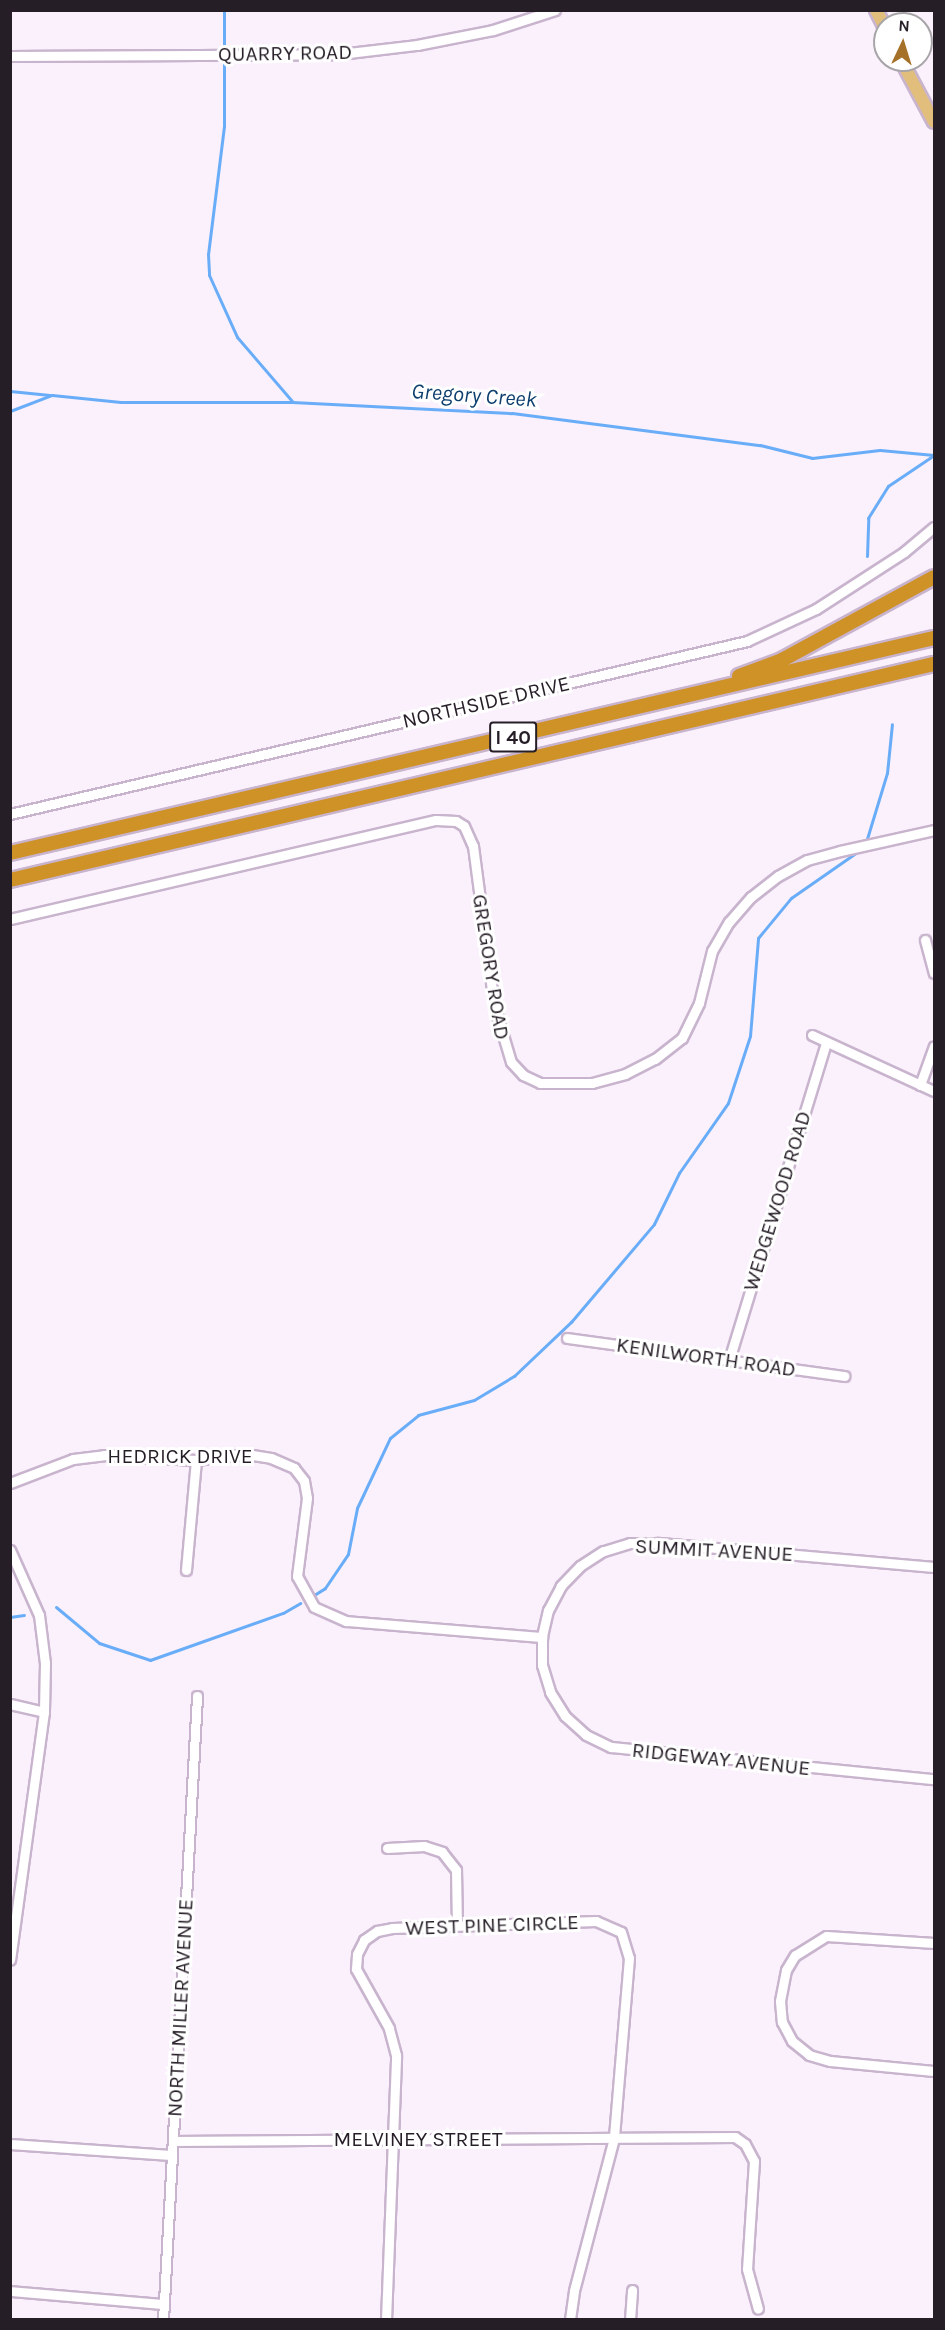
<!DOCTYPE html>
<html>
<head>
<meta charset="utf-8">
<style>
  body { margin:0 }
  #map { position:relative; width:945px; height:2330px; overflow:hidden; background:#faf1fc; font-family:Karla,sans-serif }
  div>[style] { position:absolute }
  .stream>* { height:3px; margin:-1.5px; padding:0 1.5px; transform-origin:1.5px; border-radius:1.5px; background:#69adf8 }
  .roads { filter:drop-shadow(2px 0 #c9b4ce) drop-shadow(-2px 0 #c9b4ce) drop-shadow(0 2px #c9b4ce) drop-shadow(0 -2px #c9b4ce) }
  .minor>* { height:9px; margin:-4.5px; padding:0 4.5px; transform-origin:4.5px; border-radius:4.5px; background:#fff }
  .major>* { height:12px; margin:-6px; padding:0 6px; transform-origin:6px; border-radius:6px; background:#e2be7d }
  .highway>* { height:14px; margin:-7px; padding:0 7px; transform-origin:7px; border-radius:7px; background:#cf9226 }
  span { translate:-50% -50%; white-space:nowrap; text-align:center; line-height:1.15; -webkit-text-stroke:6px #fff; paint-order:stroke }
  .shield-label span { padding:2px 4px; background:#fff; border:2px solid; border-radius:4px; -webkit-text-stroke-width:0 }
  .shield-label { font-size:20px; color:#261e27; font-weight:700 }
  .street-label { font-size:21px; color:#261e27 }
  .water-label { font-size:22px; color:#0d3e6d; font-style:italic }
  .frame { position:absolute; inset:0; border:12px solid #261e27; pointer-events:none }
  .north { position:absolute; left:873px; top:12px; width:60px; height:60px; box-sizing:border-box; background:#fff; border:2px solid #a8a5a9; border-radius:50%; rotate:4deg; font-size:16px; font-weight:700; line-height:24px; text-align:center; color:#261e27 }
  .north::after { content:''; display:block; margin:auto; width:21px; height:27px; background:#a57129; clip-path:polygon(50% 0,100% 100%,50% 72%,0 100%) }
</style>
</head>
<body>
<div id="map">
  <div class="stream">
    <i style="left:224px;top:10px;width:116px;rotate:90deg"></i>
    <i style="left:224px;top:126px;width:129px;rotate:97.1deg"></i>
    <i style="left:208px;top:254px;width:21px;rotate:87deg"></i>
    <i style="left:209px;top:275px;width:68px;rotate:65.7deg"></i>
    <i style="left:237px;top:337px;width:84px;rotate:49.3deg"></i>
    <i style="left:10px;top:391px;width:40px;rotate:5.7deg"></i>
    <i style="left:10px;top:411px;width:45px;rotate:-20.9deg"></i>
    <i style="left:52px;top:395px;width:69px;rotate:5.8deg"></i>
    <i style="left:121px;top:402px;width:171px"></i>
    <i style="left:292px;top:402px;width:220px;rotate:2.9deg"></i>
    <i style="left:512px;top:413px;width:250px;rotate:7.4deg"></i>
    <i style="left:760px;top:445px;width:54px;rotate:14deg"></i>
    <i style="left:812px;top:458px;width:68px;rotate:-6.7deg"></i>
    <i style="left:880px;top:450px;width:54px;rotate:5.3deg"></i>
    <i style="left:867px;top:556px;width:38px;rotate:-88deg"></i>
    <i style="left:868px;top:518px;width:38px;rotate:-58deg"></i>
    <i style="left:888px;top:486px;width:52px;rotate:-34deg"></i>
    <i style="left:866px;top:842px;width:72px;rotate:-73.1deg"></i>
    <i style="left:887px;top:773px;width:49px;rotate:-84.2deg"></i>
    <i style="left:314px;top:1595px;width:13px;rotate:-32deg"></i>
    <i style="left:325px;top:1588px;width:41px;rotate:-55.9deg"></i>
    <i style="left:348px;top:1554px;width:47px;rotate:-78.9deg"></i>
    <i style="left:357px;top:1508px;width:77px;rotate:-64.8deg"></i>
    <i style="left:390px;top:1438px;width:36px;rotate:-39deg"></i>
    <i style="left:418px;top:1415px;width:58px;rotate:-15deg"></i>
    <i style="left:474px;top:1400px;width:47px;rotate:-31deg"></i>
    <i style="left:514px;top:1376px;width:79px;rotate:-43.5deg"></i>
    <i style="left:571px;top:1322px;width:128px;rotate:-49.7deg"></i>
    <i style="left:654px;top:1224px;width:57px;rotate:-63.9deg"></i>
    <i style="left:679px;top:1173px;width:85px;rotate:-55deg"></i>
    <i style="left:728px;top:1103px;width:71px;rotate:-71.8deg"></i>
    <i style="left:750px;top:1036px;width:98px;rotate:-85.3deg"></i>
    <i style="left:758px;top:938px;width:52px;rotate:-50.5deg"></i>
    <i style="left:791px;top:898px;width:84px;rotate:-34.8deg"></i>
    <i style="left:56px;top:1607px;width:56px;rotate:39.9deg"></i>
    <i style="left:99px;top:1643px;width:54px;rotate:18.4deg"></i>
    <i style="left:150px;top:1660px;width:141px;rotate:-19.5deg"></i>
    <i style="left:283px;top:1613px;width:20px;rotate:-30deg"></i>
    <i style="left:10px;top:1617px;width:14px;rotate:-8deg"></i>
  </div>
  <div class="roads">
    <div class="minor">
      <i style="left:10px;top:56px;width:330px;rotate:-0.3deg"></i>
      <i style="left:340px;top:54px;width:78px;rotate:-6.7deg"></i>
      <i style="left:417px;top:45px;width:77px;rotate:-11.2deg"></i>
      <i style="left:493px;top:30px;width:65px;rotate:-17.9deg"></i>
      <i style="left:10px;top:814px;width:757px;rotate:-13.21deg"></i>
      <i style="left:747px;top:641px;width:76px;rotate:-24.9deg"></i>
      <i style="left:816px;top:609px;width:105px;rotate:-32.9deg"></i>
      <i style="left:904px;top:552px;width:39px;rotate:-40deg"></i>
      <i style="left:10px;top:919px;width:437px;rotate:-13.1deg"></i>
      <i style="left:436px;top:820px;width:20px;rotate:3deg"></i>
      <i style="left:456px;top:821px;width:9px;rotate:32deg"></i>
      <i style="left:464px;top:826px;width:22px;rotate:66deg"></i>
      <i style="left:473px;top:846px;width:160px;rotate:82.5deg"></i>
      <i style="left:494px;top:1005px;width:59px;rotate:73.4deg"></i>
      <i style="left:511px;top:1062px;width:18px;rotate:47deg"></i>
      <i style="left:523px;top:1075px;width:19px;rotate:25deg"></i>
      <i style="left:540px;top:1083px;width:52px"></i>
      <i style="left:592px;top:1083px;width:34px;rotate:-15deg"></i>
      <i style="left:625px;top:1074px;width:34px;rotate:-27deg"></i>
      <i style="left:655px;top:1059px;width:34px;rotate:-38deg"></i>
      <i style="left:682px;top:1038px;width:39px;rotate:-64deg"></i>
      <i style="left:699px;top:1003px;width:54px;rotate:-76deg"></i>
      <i style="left:712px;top:951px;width:34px;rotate:-60deg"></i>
      <i style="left:729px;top:922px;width:33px;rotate:-49deg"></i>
      <i style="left:751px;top:897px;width:34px;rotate:-38deg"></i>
      <i style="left:778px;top:876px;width:33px;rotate:-29deg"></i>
      <i style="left:807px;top:860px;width:34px;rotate:-15deg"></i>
      <i style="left:840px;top:851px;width:96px;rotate:-12.6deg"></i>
      <i style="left:925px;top:940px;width:34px;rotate:75deg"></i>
      <i style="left:812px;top:1035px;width:134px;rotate:24.7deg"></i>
      <i style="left:920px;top:1085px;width:41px;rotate:-70.3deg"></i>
      <i style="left:567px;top:1338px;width:280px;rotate:7.8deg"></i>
      <i style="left:729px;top:1360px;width:332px;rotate:-73deg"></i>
      <i style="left:10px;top:1483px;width:67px;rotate:-20.9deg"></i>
      <i style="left:73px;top:1459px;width:31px;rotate:-7deg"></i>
      <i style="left:104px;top:1455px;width:92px;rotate:3.1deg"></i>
      <i style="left:196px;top:1460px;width:50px;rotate:-6.8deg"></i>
      <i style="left:246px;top:1454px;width:25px;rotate:9deg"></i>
      <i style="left:271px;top:1458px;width:25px;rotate:23deg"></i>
      <i style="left:294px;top:1468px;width:16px;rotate:52deg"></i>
      <i style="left:304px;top:1481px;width:17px;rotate:80deg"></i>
      <i style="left:307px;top:1498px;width:79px;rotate:97.3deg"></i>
      <i style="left:297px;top:1576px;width:35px;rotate:61deg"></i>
      <i style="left:314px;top:1607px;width:35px;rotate:24deg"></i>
      <i style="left:346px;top:1621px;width:197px;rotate:4.7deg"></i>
      <i style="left:10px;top:1550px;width:71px;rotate:66deg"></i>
      <i style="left:39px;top:1615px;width:48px;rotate:82.9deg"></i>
      <i style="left:45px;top:1663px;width:49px;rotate:91.2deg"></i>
      <i style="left:44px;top:1712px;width:250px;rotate:97.8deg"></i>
      <i style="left:934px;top:1567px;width:278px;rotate:-175deg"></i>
      <i style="left:657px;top:1543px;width:27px;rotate:180deg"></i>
      <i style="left:630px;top:1543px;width:28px;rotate:163deg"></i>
      <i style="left:603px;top:1551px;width:27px;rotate:147deg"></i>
      <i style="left:580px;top:1566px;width:28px;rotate:134deg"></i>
      <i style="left:561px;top:1586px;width:27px;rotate:118deg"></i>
      <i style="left:548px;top:1610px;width:28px;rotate:103deg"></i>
      <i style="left:542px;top:1637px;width:28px;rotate:90deg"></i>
      <i style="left:542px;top:1665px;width:28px;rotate:73deg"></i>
      <i style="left:550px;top:1692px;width:28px;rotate:58deg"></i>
      <i style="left:565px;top:1716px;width:28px;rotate:42deg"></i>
      <i style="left:586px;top:1735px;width:28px;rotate:26deg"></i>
      <i style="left:611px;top:1747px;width:325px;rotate:5.7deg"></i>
      <i style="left:186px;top:1570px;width:110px;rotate:-84.8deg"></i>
      <i style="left:10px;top:1704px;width:35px;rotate:13deg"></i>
      <i style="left:387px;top:1848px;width:37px;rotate:-3deg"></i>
      <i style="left:424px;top:1846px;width:19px;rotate:18deg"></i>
      <i style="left:442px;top:1852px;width:23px;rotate:52deg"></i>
      <i style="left:456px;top:1870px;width:55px;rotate:89deg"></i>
      <i style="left:934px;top:1943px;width:108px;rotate:-176.3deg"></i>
      <i style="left:826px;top:1936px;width:36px;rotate:148deg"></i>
      <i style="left:795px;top:1955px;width:17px;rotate:121deg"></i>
      <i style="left:786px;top:1970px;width:32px;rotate:101deg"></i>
      <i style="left:780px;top:2001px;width:21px;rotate:85deg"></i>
      <i style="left:782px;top:2022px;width:21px;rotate:62deg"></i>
      <i style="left:792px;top:2041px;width:22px;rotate:39deg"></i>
      <i style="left:809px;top:2055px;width:22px;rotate:16deg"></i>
      <i style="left:830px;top:2061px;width:104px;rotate:5.5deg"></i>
      <i style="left:173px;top:2141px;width:562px;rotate:-0.41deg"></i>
      <i style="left:735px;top:2137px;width:12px;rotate:35deg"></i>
      <i style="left:745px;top:2144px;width:19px;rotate:62deg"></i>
      <i style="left:754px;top:2161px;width:108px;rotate:93.7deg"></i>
      <i style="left:747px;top:2269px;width:41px;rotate:74.6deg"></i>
      <i style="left:10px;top:2144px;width:161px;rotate:3.9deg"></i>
      <i style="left:10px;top:2291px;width:154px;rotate:4.9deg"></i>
      <i style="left:163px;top:2320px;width:625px;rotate:-86.88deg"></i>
      <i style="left:386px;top:2320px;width:265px;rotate:-87.8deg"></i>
      <i style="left:396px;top:2055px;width:28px;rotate:-105deg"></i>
      <i style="left:389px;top:2028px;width:68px;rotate:-119.2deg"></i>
      <i style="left:356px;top:1969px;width:15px;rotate:-86deg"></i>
      <i style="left:357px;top:1954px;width:16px;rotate:-63deg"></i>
      <i style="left:364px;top:1940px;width:16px;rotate:-35deg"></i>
      <i style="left:377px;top:1931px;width:15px;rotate:-11deg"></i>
      <i style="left:392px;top:1928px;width:204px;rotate:-2deg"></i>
      <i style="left:596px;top:1921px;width:27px;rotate:24deg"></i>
      <i style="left:621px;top:1932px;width:27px;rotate:73deg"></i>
      <i style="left:629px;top:1958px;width:181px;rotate:94.8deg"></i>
      <i style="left:614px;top:2138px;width:158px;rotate:104.7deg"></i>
      <i style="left:574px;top:2291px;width:29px;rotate:98deg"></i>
      <i style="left:630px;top:2320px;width:30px;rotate:-86deg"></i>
    </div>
    <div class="major">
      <i style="left:876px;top:10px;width:20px;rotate:63deg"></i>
      <i style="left:901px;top:60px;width:70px;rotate:62deg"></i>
    </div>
    <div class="highway">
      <i style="left:739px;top:676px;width:46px;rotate:-20.4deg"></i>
      <i style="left:782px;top:660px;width:173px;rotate:-28.6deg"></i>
      <i style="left:10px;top:853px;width:949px;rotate:-13.1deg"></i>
      <i style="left:10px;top:880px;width:949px;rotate:-13.16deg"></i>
    </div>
  </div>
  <div class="shield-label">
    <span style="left:513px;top:737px">I 40</span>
  </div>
  <div class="street-label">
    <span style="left:285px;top:53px;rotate:-1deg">QUARRY ROAD</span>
    <span style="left:486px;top:702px;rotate:-13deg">NORTHSIDE DRIVE</span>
    <span style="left:491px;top:967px;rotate:81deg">GREGORY ROAD</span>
    <span style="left:777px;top:1201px;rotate:-73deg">WEDGEWOOD ROAD</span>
    <span style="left:706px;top:1357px;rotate:8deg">KENILWORTH ROAD</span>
    <span style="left:180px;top:1456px">HEDRICK DRIVE</span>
    <span style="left:714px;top:1550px;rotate:3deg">SUMMIT AVENUE</span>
    <span style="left:721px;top:1759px;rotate:6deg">RIDGEWAY AVENUE</span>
    <span style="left:492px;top:1925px;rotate:-2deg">WEST PINE CIRCLE</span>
    <span style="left:180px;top:2008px;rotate:-87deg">NORTH MILLER AVENUE</span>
    <span style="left:418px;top:2139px">MELVINEY STREET</span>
  </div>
  <div class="water-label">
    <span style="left:474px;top:396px;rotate:4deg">Gregory Creek</span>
  </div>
  <div class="frame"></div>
  <div class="north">N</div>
</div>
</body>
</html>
